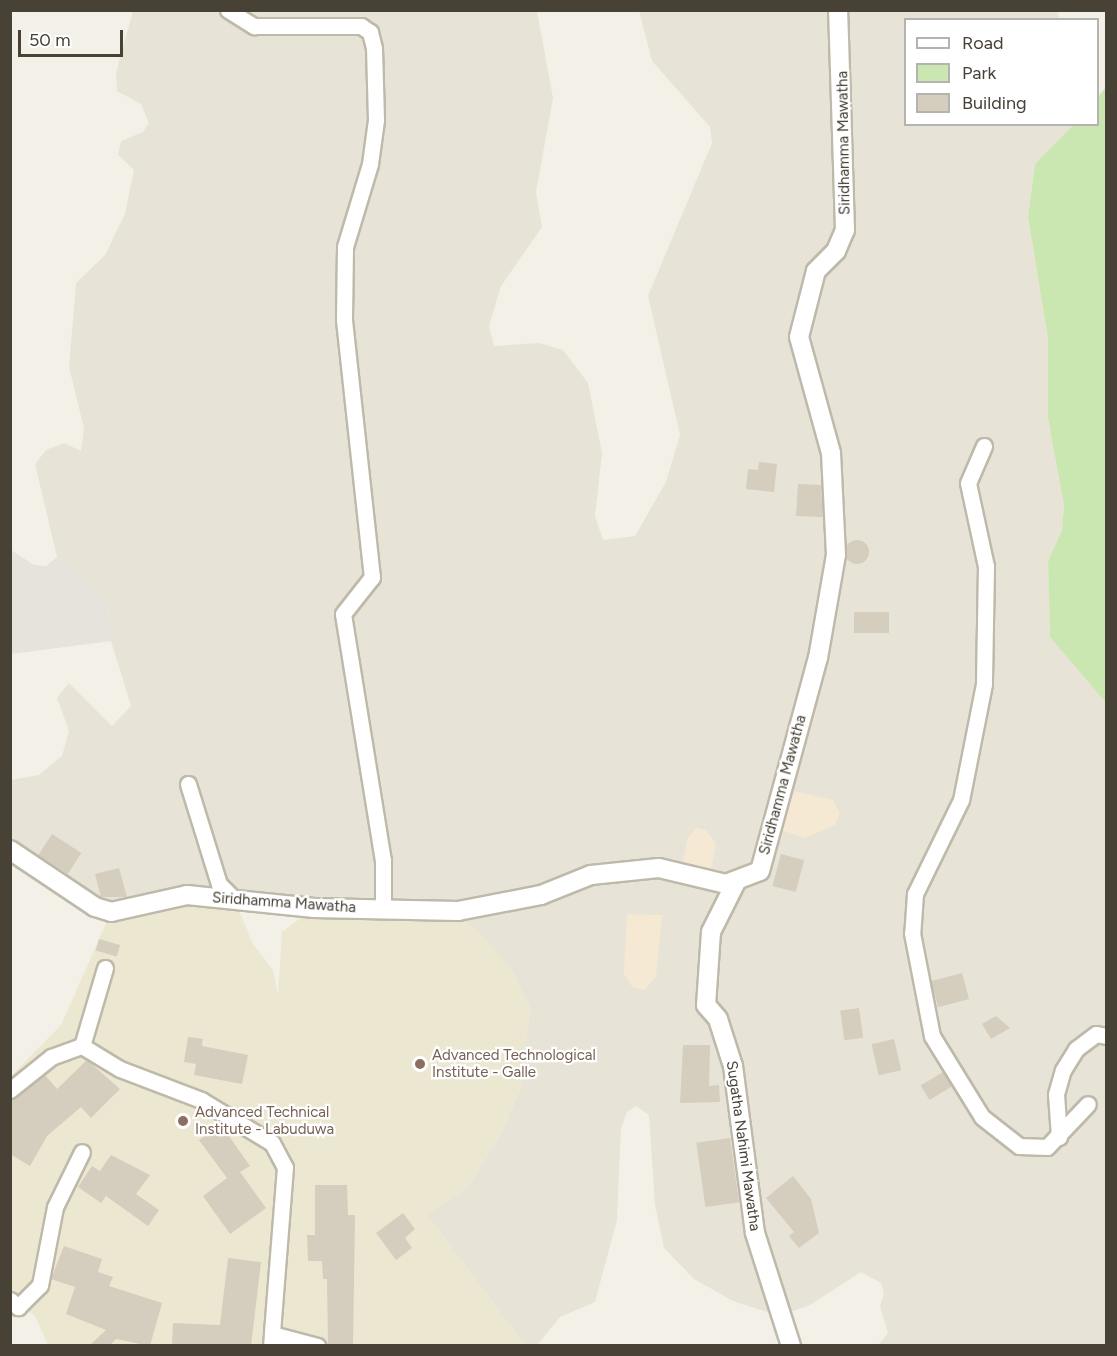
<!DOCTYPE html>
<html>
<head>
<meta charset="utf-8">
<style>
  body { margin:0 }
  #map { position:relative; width:1117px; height:1356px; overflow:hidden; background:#f3f1e7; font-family:Figtree,sans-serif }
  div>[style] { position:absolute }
  .residential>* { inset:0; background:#e7e3d6 }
  .commercial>* { inset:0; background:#f5e9d3 }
  .industrial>* { inset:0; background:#e6e2dc }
  .education>* { inset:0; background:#ece7d1 }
  .green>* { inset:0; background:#cbe7b1 }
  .building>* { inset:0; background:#d5cdbd; transform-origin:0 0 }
  .round { border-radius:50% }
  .roads { filter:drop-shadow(2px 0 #bfb9aa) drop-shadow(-2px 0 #bfb9aa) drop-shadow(0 2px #bfb9aa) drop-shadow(0 -2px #bfb9aa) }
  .minor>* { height:15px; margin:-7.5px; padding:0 7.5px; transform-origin:7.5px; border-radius:7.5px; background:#fff }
  .tertiary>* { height:18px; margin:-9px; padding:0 9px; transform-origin:9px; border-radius:9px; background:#fff }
  .dots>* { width:16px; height:16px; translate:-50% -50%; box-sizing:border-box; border:3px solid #fff; border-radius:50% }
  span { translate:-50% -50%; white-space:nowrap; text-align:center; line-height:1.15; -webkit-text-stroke:4.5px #fff; paint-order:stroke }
  .street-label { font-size:15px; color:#474136 }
  .education-label { font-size:15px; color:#785e54 }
  .left { translate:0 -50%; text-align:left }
  .frame { position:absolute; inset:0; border:12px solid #474136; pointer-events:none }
  .legend { position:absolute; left:904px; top:18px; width:195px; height:108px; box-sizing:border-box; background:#fff; border:2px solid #b5b3af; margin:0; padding:8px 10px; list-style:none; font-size:18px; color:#474136 }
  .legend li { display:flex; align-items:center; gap:12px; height:30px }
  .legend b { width:30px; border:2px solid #b5b3af }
  .scale { position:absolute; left:18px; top:30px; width:105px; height:27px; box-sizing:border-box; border:3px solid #474136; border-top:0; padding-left:8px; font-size:18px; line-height:21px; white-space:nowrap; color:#474136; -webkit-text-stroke:4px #fff; paint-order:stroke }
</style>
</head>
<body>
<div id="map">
  <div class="residential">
    <i style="clip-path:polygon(133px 11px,537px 11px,553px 98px,536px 192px,542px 227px,501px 286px,489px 326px,494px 346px,539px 343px,563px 350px,588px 383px,602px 453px,595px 516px,603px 540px,635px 536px,666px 482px,680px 435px,648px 296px,712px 143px,710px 127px,652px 61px,639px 11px,1057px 11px,1060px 19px,906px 20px,906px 124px,1073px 125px,1035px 164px,1028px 217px,1048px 339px,1048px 418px,1064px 506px,1062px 530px,1048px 561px,1050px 637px,1106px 703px,1106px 1345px,878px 1345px,888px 1333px,880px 1306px,884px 1293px,881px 1283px,861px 1272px,810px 1305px,779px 1316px,733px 1301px,694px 1279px,664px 1248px,655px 1205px,649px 1115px,636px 1106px,627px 1112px,621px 1128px,617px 1220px,595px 1302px,560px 1317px,537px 1345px,525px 1345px,426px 1214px,466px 1189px,500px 1136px,521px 1087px,530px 1008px,509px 965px,234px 899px,111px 912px,11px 850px,11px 780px,39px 775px,62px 756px,69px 731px,57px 698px,69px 683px,112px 726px,131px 706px,111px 641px,108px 607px,57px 557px,35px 464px,46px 450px,64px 443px,81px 451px,84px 428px,69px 367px,76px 283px,105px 255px,125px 214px,134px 170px,118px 155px,121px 141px,143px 132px,149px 123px,141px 104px,117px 91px,116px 73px)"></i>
  </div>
  <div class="commercial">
    <i style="clip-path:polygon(781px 788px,833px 800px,840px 813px,835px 825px,805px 838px,769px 826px)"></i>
    <i style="clip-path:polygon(696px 828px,706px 830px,716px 844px,709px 879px,681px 873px,687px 840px)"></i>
    <i style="clip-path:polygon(627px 914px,662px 915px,656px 977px,644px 990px,633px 988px,624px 974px)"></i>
  </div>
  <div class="industrial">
    <i style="clip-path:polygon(11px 550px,34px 565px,46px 566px,57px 557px,95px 589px,108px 607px,111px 641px,11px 654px)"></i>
  </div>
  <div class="education">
    <i style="clip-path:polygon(234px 899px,253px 944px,273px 970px,278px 996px,282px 932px,314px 908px,458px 911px,509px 965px,530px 1008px,521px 1087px,500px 1136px,466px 1189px,426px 1214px,525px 1345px,48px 1345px,35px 1316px,11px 1301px,11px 1076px,61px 1025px,111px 912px)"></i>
  </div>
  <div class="green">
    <i style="clip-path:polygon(1106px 87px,1106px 703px,1050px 637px,1048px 561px,1062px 530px,1064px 506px,1048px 418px,1048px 339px,1028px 217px,1035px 164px,1073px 125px,1098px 124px,1098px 97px)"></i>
  </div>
  <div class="building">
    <i style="clip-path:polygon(759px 462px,777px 464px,774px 492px,746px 489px,748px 469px,758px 470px)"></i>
    <i style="clip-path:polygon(798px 484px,821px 485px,823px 517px,796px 516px)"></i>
    <i class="round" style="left:845px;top:540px;width:24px;height:24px"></i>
    <i style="left:889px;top:612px;width:21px;height:35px;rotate:90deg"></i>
    <i style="left:52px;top:834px;width:35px;height:25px;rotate:33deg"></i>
    <i style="left:781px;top:854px;width:24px;height:33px;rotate:15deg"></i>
    <i style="clip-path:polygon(119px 868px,127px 897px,101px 897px,95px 874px)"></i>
    <i style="left:99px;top:939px;width:22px;height:12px;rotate:16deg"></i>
    <i style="left:962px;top:973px;width:27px;height:32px;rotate:75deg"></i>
    <i style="left:859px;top:1008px;width:30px;height:19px;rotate:82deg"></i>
    <i style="clip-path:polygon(996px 1016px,1010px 1028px,991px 1039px,982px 1024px)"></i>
    <i style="clip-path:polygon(188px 1037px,203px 1039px,202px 1046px,248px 1055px,242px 1084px,194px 1075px,196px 1064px,184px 1062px)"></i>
    <i style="left:894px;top:1039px;width:32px;height:23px;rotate:77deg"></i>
    <i style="clip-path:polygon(683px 1045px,710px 1045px,709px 1086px,719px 1085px,720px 1102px,680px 1103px)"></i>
    <i style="clip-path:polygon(87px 1060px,120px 1089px,91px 1118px,81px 1107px,47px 1136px,30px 1166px,10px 1154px,10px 1100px,45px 1075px,57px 1089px)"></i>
    <i style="left:943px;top:1072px;width:17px;height:26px;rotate:59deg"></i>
    <i style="clip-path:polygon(221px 1125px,250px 1166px,240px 1172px,266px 1208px,230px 1234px,203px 1196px,227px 1178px,199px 1140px)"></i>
    <i style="left:730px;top:1138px;width:65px;height:34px;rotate:82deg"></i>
    <i style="clip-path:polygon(111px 1155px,150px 1175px,136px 1194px,159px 1210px,148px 1226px,106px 1196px,101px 1203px,78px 1187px,92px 1166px,100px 1171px)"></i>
    <i style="clip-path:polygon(793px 1176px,811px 1199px,819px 1233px,799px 1248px,789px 1236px,794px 1232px,766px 1198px)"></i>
    <i style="clip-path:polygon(315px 1185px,347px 1185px,348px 1215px,355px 1215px,353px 1346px,328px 1346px,327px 1279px,323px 1279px,322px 1261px,308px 1261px,307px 1235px,315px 1235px)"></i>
    <i style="clip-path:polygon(403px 1213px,415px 1229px,405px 1238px,412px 1248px,396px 1260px,376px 1233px)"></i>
    <i style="clip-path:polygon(64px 1246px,102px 1259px,98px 1272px,113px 1277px,109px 1286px,162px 1303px,150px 1346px,116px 1339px,109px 1346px,89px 1346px,106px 1330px,66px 1314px,75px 1287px,51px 1279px)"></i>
    <i style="clip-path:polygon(228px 1258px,261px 1262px,251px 1346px,172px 1346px,173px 1323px,220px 1325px)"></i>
  </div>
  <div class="roads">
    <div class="minor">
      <i style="left:228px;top:10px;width:31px;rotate:32deg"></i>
      <i style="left:254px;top:26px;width:107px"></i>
      <i style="left:361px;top:26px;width:11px;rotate:34deg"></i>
      <i style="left:370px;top:32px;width:16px;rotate:76deg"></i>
      <i style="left:374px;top:48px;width:72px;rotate:88.4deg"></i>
      <i style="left:376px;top:120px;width:44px;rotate:97.8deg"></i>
      <i style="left:370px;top:164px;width:87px;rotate:106.8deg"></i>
      <i style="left:345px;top:247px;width:73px;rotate:90.8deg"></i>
      <i style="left:344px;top:320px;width:259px;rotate:83.8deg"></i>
      <i style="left:372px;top:577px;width:47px;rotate:128.1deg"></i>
      <i style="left:343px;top:614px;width:249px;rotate:80.8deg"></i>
      <i style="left:383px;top:860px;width:49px;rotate:90deg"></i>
      <i style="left:984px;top:446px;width:40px;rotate:113.4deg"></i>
      <i style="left:968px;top:483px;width:85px;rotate:77.8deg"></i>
      <i style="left:986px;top:566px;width:118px;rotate:91deg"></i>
      <i style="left:984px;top:684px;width:118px;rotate:101.2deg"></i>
      <i style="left:961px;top:800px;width:105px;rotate:116.1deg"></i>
      <i style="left:915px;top:894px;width:39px;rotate:94deg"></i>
      <i style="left:912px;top:933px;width:105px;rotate:79deg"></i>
      <i style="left:932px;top:1036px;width:95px;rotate:58.3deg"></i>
      <i style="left:982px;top:1117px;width:47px;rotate:38.1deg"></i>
      <i style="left:1019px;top:1146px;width:28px;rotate:2deg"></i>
      <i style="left:1047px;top:1147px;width:59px;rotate:-46.4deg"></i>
      <i style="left:188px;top:784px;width:105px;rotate:72.8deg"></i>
      <i style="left:219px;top:884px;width:21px;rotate:45deg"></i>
      <i style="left:105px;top:968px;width:81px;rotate:106.4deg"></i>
      <i style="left:82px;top:1046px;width:44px;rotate:31.2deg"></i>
      <i style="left:120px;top:1069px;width:87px;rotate:20.9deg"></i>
      <i style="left:201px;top:1100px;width:83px;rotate:31.2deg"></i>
      <i style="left:272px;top:1143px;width:27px;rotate:62deg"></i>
      <i style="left:285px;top:1167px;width:168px;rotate:94.5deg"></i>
      <i style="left:10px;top:1090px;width:53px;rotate:-38.8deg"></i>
      <i style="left:51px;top:1057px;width:33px;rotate:-20deg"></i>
      <i style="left:1059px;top:1137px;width:43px;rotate:-94deg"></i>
      <i style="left:1056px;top:1094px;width:25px;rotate:-74deg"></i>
      <i style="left:1063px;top:1070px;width:25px;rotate:-58deg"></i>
      <i style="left:1076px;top:1049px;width:25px;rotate:-37deg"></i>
      <i style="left:1096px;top:1034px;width:10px;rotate:11deg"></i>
      <i style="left:10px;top:1300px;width:11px;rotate:41deg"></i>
      <i style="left:18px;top:1307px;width:31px;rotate:-45deg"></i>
      <i style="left:40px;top:1285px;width:79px;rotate:-79.1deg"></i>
      <i style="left:55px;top:1207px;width:61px;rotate:-63.9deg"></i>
      <i style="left:271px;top:1346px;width:12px;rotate:-85deg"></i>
      <i style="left:272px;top:1334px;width:47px;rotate:14.9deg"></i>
    </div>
    <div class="tertiary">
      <i style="left:10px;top:850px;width:102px;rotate:33.8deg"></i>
      <i style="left:95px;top:907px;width:17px;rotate:17deg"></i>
      <i style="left:111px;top:912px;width:78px;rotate:-12.6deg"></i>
      <i style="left:187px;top:895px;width:128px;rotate:5.8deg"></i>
      <i style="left:314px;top:908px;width:144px;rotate:1.2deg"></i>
      <i style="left:458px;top:911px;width:85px;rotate:-10.9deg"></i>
      <i style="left:541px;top:895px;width:54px;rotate:-21.8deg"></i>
      <i style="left:591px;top:875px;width:68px;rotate:-5.9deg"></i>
      <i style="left:659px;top:868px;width:69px;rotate:13.4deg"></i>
      <i style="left:726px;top:884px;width:36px;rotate:-21deg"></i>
      <i style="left:760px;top:871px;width:221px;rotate:-74.8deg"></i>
      <i style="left:818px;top:658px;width:105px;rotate:-80.1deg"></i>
      <i style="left:836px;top:555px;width:102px;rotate:-92.8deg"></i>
      <i style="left:831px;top:453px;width:120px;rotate:-105.4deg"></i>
      <i style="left:799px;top:337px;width:68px;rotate:-75.6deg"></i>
      <i style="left:816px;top:271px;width:28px;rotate:-45deg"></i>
      <i style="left:836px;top:251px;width:23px;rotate:-67deg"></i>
      <i style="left:845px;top:230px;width:220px;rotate:-91.8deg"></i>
      <i style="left:736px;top:882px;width:56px;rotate:116.6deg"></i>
      <i style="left:711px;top:932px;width:73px;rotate:93.9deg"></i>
      <i style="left:706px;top:1005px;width:18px;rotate:49deg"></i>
      <i style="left:718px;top:1019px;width:49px;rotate:72.3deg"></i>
      <i style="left:733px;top:1066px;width:168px;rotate:82.5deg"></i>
      <i style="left:755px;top:1233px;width:119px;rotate:72.3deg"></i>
    </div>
  </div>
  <div class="dots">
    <i style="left:420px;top:1064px;background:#8d6e63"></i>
    <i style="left:183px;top:1121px;background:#8d6e63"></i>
  </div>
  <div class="street-label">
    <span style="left:844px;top:143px;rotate:-91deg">Siridhamma Mawatha</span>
    <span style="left:783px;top:785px;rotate:-75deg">Siridhamma Mawatha</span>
    <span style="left:284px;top:903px;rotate:4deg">Siridhamma Mawatha</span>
    <span style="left:743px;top:1146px;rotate:82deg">Sugatha Nahimi Mawatha</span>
  </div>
  <div class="education-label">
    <span class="left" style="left:432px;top:1064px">Advanced Technological<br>Institute - Galle</span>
    <span class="left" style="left:195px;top:1121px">Advanced Technical<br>Institute - Labuduwa</span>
  </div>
  <div class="frame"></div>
  <ul class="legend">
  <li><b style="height:8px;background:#fff"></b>Road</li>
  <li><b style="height:16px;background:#cbe7b1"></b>Park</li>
  <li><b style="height:16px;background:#d5cdbd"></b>Building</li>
  </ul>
  <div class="scale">50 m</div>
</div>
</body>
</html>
